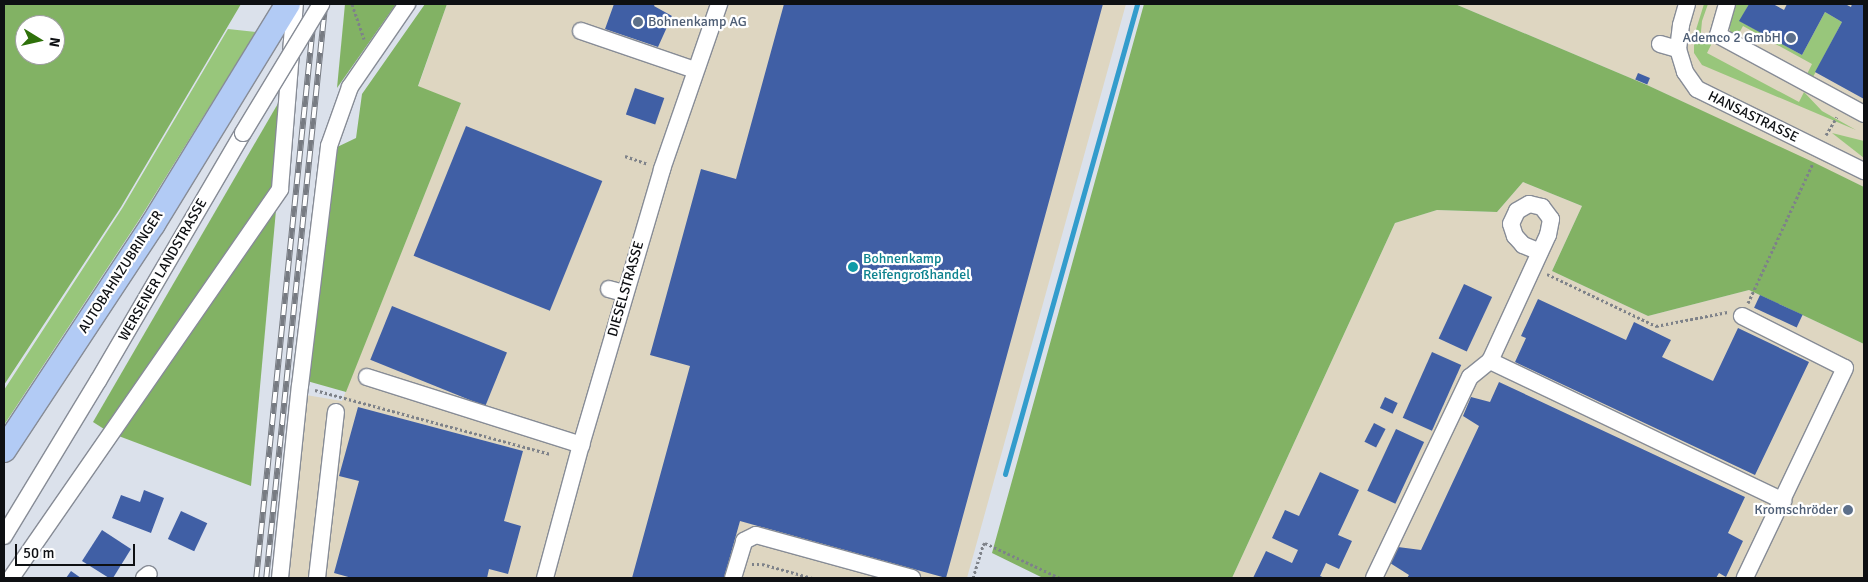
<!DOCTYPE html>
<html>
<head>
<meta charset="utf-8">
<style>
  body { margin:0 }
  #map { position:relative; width:1868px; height:582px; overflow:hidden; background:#dbe1eb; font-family:Signika,sans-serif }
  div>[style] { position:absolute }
  .industrial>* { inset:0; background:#ded6c1 }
  .green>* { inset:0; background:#98c67b }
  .forest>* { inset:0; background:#82b264 }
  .stream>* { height:5px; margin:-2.5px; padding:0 2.5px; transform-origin:2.5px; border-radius:2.5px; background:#329ccc }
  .building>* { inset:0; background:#405fa5; transform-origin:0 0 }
  .path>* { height:3px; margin-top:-1.5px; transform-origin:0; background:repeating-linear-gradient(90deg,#7e8289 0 2.5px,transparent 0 5px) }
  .roads { filter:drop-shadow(1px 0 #878c96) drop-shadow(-1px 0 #878c96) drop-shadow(0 1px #878c96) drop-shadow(0 -1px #878c96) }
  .minor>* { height:16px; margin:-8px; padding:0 8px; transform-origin:8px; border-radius:8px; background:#fff }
  .highway>* { height:24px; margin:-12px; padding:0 12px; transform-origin:12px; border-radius:12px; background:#b2cbf5 }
  .rail>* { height:5.5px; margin-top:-2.75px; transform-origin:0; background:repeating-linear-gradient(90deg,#fff 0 11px,#777b82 0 22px); box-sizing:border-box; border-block:1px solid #777b82 }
  .bridges { filter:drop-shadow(1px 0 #878c96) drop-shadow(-1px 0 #878c96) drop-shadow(0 1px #878c96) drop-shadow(0 -1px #878c96) }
  .minor-bridge>* { height:16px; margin:-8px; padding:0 8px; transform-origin:8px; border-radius:8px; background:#fff }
  .dots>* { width:14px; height:14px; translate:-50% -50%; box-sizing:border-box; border:2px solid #fff; border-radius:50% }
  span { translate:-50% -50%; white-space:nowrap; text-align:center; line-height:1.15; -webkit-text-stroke:4.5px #fff; paint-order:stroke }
  .service-label { font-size:14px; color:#4e5e75 }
  .left { translate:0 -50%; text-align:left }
  .right { translate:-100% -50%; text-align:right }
  .street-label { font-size:14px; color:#0e1013 }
  .culture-label { font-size:14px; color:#0d838f }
  .frame { position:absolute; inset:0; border:5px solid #0e1013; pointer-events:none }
  .north { position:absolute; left:15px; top:15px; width:50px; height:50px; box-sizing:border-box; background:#fff; border:1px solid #9f9fa1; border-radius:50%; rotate:99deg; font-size:14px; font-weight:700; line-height:20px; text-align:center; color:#0e1013 }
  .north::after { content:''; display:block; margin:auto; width:18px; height:22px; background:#2f710b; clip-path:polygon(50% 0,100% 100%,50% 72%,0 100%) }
  .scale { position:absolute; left:15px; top:544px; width:120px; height:22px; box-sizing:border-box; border:2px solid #0e1013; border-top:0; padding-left:6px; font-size:15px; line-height:18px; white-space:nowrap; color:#0e1013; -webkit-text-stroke:4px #fff; paint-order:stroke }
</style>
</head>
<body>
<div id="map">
  <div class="industrial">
    <i style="clip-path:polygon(447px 4px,1126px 4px,967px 578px,288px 578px,306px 395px,342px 401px,461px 103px,418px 87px)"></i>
    <i style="clip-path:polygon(1455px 4px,1864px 4px,1864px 187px,1647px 85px)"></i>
    <i style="clip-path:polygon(1523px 182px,1582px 206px,1552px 271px,1648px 316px,1749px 290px,1864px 344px,1864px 578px,1232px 578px,1395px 223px,1437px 210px,1497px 212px)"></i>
  </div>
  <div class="green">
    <i style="clip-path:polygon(1704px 4px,1708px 4px,1702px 21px,1700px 42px,1712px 43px,1707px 53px,1799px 102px,1804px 92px,1822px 111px,1856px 130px,1702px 65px,1694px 53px,1694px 36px)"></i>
    <i style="clip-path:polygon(1736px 4px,1749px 4px,1740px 21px,1802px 55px,1825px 12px,1842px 22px,1813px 77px,1807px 74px,1812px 64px,1743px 26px,1737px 37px,1731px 35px,1729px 25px)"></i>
    <i style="clip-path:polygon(228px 29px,256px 32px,139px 220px,4px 425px,4px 390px,123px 207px)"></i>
    <i style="clip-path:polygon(1832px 133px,1864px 141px,1864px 158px)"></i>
  </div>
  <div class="forest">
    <i style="clip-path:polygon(evenodd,4px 4px,241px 4px,121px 207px,4px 385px,4px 4px,25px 25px,55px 25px,55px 55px,25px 55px,25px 25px)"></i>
    <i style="clip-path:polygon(345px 4px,396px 4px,337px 88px)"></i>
    <i style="clip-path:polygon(425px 4px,447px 4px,418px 86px,461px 103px,346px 392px,307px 381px,333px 149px,356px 138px,362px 94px)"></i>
    <i style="clip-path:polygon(1144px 4px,1455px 4px,1647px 85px,1813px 162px,1864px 187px,1864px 344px,1749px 290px,1648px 316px,1552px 271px,1582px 206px,1523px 182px,1497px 212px,1437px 210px,1395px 223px,1232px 578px,1043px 578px,992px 553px)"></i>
    <i style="clip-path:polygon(287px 88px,278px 183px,104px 429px,93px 422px)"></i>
    <i style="clip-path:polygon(276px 210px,251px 486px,116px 435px)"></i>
  </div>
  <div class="stream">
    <i style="left:1005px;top:474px;width:488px;rotate:-74.3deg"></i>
  </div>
  <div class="building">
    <i style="clip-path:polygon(614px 4px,655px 4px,654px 6px,672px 16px,658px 47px,605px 29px)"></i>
    <i style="clip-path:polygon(784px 4px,1103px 4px,946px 578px,740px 521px,724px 578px,632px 578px,690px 366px,650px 355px,701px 169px,736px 179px)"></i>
    <i style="clip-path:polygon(1749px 4px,1773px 4px,1784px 10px,1787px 4px,1845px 4px,1851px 7px,1852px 4px,1864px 4px,1864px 99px,1815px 72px,1842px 22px,1825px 12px,1802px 55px,1739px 21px)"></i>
    <i style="left:1638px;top:73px;width:13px;height:7px;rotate:23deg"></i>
    <i style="left:635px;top:88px;width:31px;height:28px;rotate:19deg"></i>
    <i style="left:466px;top:126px;width:147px;height:140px;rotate:22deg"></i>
    <i style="left:1464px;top:284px;width:31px;height:60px;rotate:25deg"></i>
    <i style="left:1760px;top:295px;width:47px;height:14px;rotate:25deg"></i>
    <i style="clip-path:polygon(1538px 299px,1626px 340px,1634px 322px,1671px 340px,1662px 357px,1713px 381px,1738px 328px,1809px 362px,1755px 475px,1515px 362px,1526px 338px,1521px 336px)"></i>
    <i style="left:392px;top:306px;width:124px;height:58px;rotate:22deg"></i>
    <i style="left:1432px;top:352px;width:32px;height:72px;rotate:24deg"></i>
    <i style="clip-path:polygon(1499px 382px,1745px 497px,1728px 533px,1743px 541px,1726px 577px,1719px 573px,1716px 578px,1407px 578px,1409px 575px,1390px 563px,1398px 547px,1421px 550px,1479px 426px,1463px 416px,1471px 397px,1490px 402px)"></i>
    <i style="left:1385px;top:397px;width:14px;height:12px;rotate:25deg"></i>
    <i style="clip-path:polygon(358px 407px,523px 451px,504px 521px,521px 526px,508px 574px,489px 569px,487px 578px,352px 578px,334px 573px,359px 481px,339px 476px)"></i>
    <i style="left:1374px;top:423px;width:13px;height:21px;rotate:27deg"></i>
    <i style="left:1396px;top:429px;width:31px;height:68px;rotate:25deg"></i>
    <i style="clip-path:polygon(1320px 472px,1359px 490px,1338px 535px,1352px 541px,1339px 569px,1326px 563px,1320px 576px,1325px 578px,1253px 578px,1266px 551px,1292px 563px,1298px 550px,1272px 538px,1285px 510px,1299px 516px)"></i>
    <i style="clip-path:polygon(144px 490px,164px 498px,151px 533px,112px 518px,121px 495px,140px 502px)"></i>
    <i style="left:181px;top:511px;width:29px;height:31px;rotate:25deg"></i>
    <i style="clip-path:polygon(102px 530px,131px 549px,113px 578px,109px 578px,82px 561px)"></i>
    <i style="clip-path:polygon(71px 571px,81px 578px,66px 578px)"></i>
  </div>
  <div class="path">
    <i style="left:352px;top:4px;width:37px;rotate:71deg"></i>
    <i style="left:1826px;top:135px;width:21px;rotate:-59deg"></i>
    <i style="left:625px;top:156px;width:24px;rotate:19deg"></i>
    <i style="left:1547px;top:274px;width:121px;rotate:25.5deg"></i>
    <i style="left:1656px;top:326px;width:73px;rotate:-11deg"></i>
    <i style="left:1748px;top:303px;width:154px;rotate:-65.1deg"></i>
    <i style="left:315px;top:390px;width:244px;rotate:15.2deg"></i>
    <i style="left:752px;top:564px;width:10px"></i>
    <i style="left:762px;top:564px;width:52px;rotate:15.6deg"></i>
    <i style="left:973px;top:578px;width:34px;rotate:-73deg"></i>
    <i style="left:983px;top:545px;width:3px;rotate:-45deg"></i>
    <i style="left:985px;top:543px;width:83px;rotate:25deg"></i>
  </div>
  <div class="roads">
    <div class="minor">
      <i style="left:1687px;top:4px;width:22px;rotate:106deg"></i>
      <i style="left:1681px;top:25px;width:24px;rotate:97deg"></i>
      <i style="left:1678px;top:49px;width:24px;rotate:73deg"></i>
      <i style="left:1685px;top:72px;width:21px;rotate:55deg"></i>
      <i style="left:1697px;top:89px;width:186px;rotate:26.2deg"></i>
      <i style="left:1727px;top:4px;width:32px;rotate:106deg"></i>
      <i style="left:1718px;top:35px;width:166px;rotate:28.4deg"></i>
      <i style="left:581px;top:31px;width:120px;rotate:18.9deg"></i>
      <i style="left:1660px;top:44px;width:19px;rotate:16deg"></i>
      <i style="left:609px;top:289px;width:16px;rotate:15deg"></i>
      <i style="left:1742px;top:316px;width:115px;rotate:26.8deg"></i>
      <i style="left:1845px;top:368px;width:233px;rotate:115.5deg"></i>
      <i style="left:1490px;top:361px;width:325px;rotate:25.5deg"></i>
      <i style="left:367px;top:377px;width:225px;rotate:17.6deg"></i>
      <i style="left:4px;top:536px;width:181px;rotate:-58.8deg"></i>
      <i style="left:98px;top:381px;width:287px;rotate:-59.7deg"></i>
      <i style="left:11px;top:578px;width:473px;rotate:-55.3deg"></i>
      <i style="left:280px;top:189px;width:186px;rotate:-85.4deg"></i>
      <i style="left:144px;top:578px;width:6px;rotate:-39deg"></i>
      <i style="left:280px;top:578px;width:193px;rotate:-84.1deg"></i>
      <i style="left:300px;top:386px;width:242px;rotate:-83.1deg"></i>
      <i style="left:329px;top:146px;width:63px;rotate:-70.4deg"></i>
      <i style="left:350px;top:87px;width:101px;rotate:-55.5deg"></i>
      <i style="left:317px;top:578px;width:167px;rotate:-83.5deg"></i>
      <i style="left:545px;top:578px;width:138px;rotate:-74.9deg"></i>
      <i style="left:581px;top:445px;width:288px;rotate:-73.6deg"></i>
      <i style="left:662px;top:169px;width:175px;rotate:-70.9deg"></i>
      <i style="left:733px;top:578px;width:39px;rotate:-73deg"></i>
      <i style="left:744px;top:541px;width:13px;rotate:-27deg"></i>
      <i style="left:756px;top:535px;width:162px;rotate:15.4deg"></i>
      <i style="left:1374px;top:578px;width:223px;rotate:-64.5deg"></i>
      <i style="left:1470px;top:377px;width:26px;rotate:-39deg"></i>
      <i style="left:1490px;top:361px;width:139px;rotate:-65.3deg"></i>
      <i style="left:1548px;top:235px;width:16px;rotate:-79deg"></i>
      <i style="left:1551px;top:219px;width:15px;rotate:-127deg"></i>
      <i style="left:1542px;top:207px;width:13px;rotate:-167deg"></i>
      <i style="left:1529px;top:204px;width:14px;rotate:150deg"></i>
      <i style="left:1517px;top:211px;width:14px;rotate:115deg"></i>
      <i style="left:1511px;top:224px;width:13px;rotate:72deg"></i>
      <i style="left:1515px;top:236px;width:12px;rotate:48deg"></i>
      <i style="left:1523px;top:245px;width:18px;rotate:22deg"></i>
    </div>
    <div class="highway">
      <i style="left:4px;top:450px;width:271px;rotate:-56.6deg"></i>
      <i style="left:153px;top:224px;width:258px;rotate:-58.5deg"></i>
    </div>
  </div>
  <div class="rail">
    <i style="left:256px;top:578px;width:577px;rotate:-84.13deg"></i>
    <i style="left:266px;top:578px;width:577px;rotate:-84.13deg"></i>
  </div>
  <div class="bridges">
    <div class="minor-bridge">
      <i style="left:243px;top:133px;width:151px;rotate:-58.8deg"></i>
    </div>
  </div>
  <div class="dots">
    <i style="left:638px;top:22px;background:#5c6f8a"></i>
    <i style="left:1791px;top:38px;background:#5c6f8a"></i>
    <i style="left:853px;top:267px;background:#0f9aa8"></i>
    <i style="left:1848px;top:510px;background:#5c6f8a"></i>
  </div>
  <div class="service-label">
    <span class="left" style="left:648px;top:22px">Bohnenkamp AG</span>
    <span class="right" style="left:1781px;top:38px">Ademco 2 GmbH</span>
    <span class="right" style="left:1838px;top:510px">Kromschröder</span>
  </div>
  <div class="street-label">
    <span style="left:1753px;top:117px;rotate:26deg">HANSASTRASSE</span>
    <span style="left:163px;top:270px;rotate:-60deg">WERSENER LANDSTRASSE</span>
    <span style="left:121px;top:272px;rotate:-57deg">AUTOBAHNZUBRINGER</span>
    <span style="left:626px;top:289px;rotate:-74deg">DIESELSTRASSE</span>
  </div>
  <div class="culture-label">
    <span class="left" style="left:863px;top:267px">Bohnenkamp<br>Reifengroßhandel</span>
  </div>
  <div class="frame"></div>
  <div class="north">N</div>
  <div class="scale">50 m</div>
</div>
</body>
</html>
